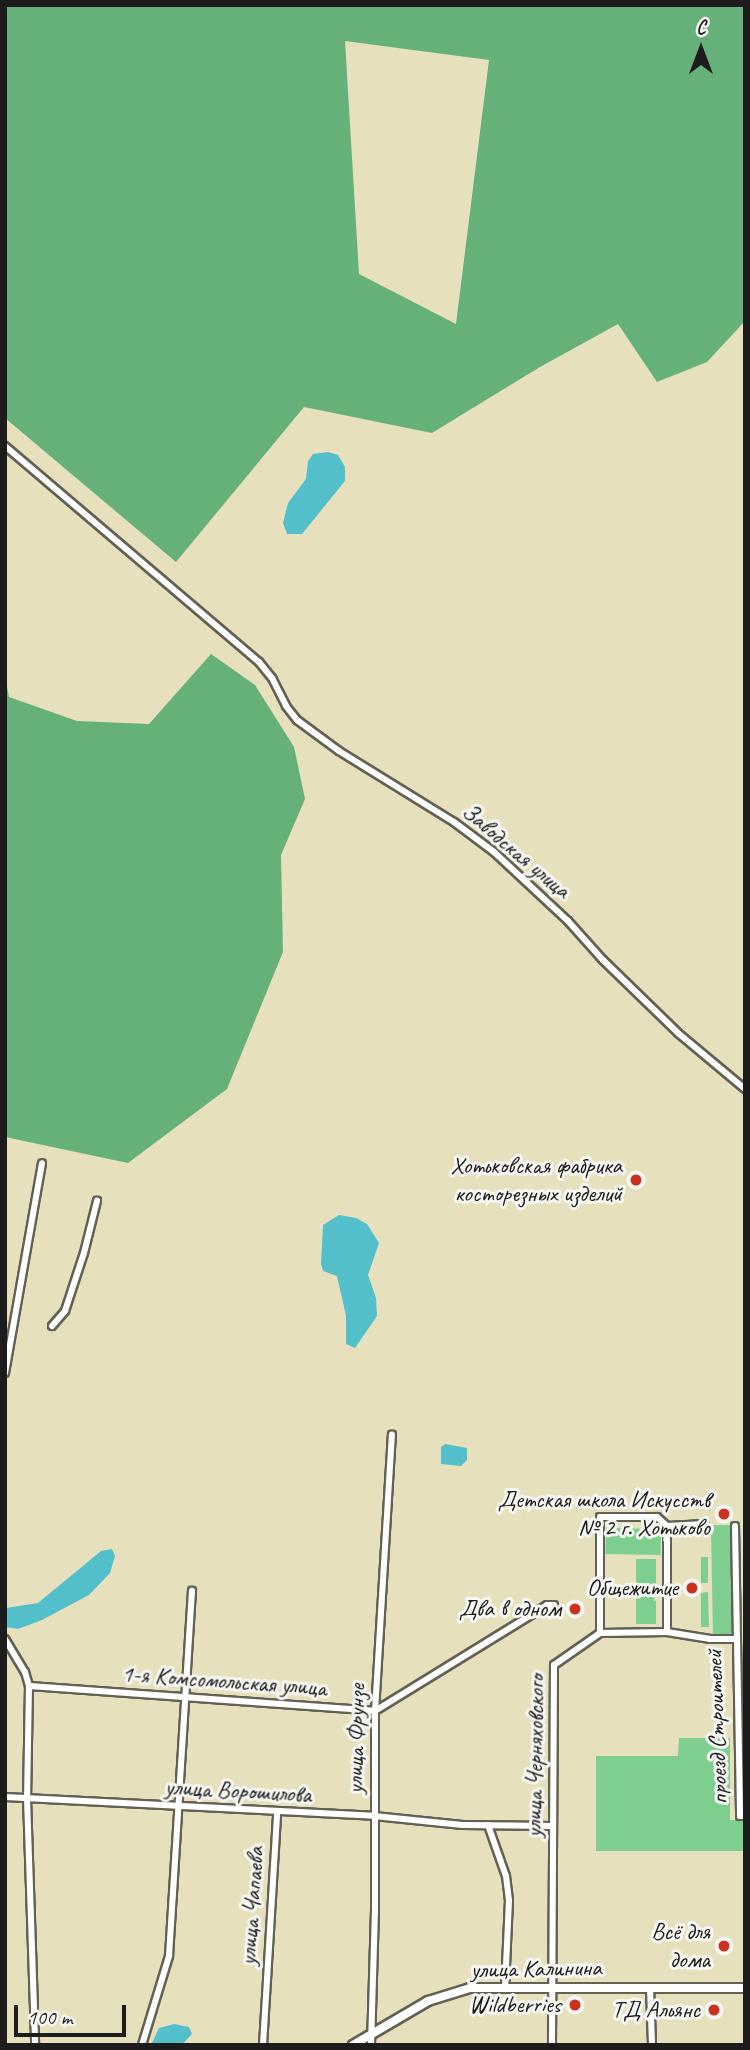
<!DOCTYPE html>
<html>
<head>
<meta charset="utf-8">
<style>
  body { margin:0 }
  #map { position:relative; width:750px; height:2050px; overflow:hidden; background:#e7e0bd; font-family:Caveat,sans-serif }
  div>[style] { position:absolute }
  .green>* { inset:0; background:#7ece8f; transform-origin:0 0 }
  .forest>* { inset:0; background:#66b17a }
  .water>* { inset:0; background:#52bfca }
  .roads { filter:drop-shadow(2px 0 #636154) drop-shadow(-2px 0 #636154) drop-shadow(0 2px #636154) drop-shadow(0 -2px #636154) }
  .minor>* { height:6px; margin:-3px; padding:0 3px; transform-origin:3px; border-radius:3px; background:#fff }
  .tertiary>* { height:8px; margin:-4px; padding:0 4px; transform-origin:4px; border-radius:4px; background:#fff }
  .dots>* { width:19px; height:19px; translate:-50% -50%; box-sizing:border-box; border:4px solid #f6f6f2; border-radius:50% }
  span { translate:-50% -50%; white-space:nowrap; text-align:center; line-height:1.15; -webkit-text-stroke:6px #f6f6f2; paint-order:stroke }
  .street-label { font-size:24px; color:#1c1c1c }
  .poi-label { font-size:24px; color:#1c1c1c }
  .right { translate:-100% -50%; text-align:right }
  .frame { position:absolute; inset:0; border:7px solid #1c1c1c; pointer-events:none }
  .north { position:absolute; left:666px; top:14px; width:70px; height:70px; -webkit-text-stroke:5px #f6f6f2; paint-order:stroke; rotate:0deg; font-size:19px; font-weight:700; line-height:28px; text-align:center; color:#1c1c1c }
  .north::after { content:''; display:block; margin:auto; width:24px; height:32px; background:#1c1c1c; clip-path:polygon(50% 0,100% 100%,50% 72%,0 100%) }
  .scale { position:absolute; left:14px; top:2005px; width:112px; height:32px; box-sizing:border-box; border:4px solid #1c1c1c; border-top:0; padding-left:9px; font-size:21px; line-height:24px; white-space:nowrap; color:#1c1c1c; -webkit-text-stroke:5px #f6f6f2; paint-order:stroke }
</style>
</head>
<body>
<div id="map">
  <div class="green">
    <i style="left:732px;top:1525px;width:110px;height:21px;rotate:89deg"></i>
    <i style="left:606px;top:1528px;width:55px;height:26px;rotate:1deg"></i>
    <i style="left:701px;top:1557px;width:7px;height:26px"></i>
    <i style="left:636px;top:1559px;width:20px;height:65px"></i>
    <i style="clip-path:polygon(708px 1592px,709px 1627px,701px 1627px,701px 1593px)"></i>
    <i style="clip-path:polygon(679px 1738px,730px 1738px,730px 1820px,745px 1820px,745px 1851px,596px 1851px,596px 1756px,678px 1756px)"></i>
  </div>
  <div class="forest">
    <i style="clip-path:polygon(evenodd,5px 5px,745px 5px,745px 321px,707px 362px,657px 382px,618px 324px,540px 367px,432px 433px,304px 407px,176px 562px,5px 418px,5px 5px,345px 41px,489px 60px,456px 324px,359px 274px,345px 41px)"></i>
    <i style="clip-path:polygon(211px 654px,255px 685px,294px 747px,305px 799px,281px 855px,283px 952px,227px 1089px,128px 1163px,5px 1137px,5px 676px,9px 697px,77px 721px,149px 724px)"></i>
  </div>
  <div class="water">
    <i style="clip-path:polygon(328px 452px,338px 455px,345px 467px,345px 481px,302px 534px,287px 534px,283px 523px,288px 503px,306px 479px,308px 461px,313px 454px)"></i>
    <i style="clip-path:polygon(339px 1215px,356px 1218px,367px 1224px,379px 1243px,368px 1275px,376px 1298px,377px 1316px,355px 1348px,346px 1344px,346px 1316px,337px 1276px,323px 1271px,321px 1264px,323px 1225px)"></i>
    <i style="clip-path:polygon(445px 1444px,467px 1448px,467px 1460px,461px 1466px,441px 1464px,441px 1447px)"></i>
    <i style="clip-path:polygon(112px 1549px,115px 1556px,110px 1573px,89px 1595px,42px 1620px,18px 1629px,6px 1627px,6px 1608px,38px 1603px,101px 1551px)"></i>
    <i style="clip-path:polygon(174px 2024px,189px 2027px,192px 2034px,182px 2045px,151px 2045px,159px 2028px)"></i>
  </div>
  <div class="roads">
    <div class="minor">
      <i style="left:5px;top:446px;width:333px;rotate:40.4deg"></i>
      <i style="left:259px;top:662px;width:21px;rotate:51deg"></i>
      <i style="left:272px;top:678px;width:31px;rotate:63deg"></i>
      <i style="left:286px;top:706px;width:18px;rotate:52deg"></i>
      <i style="left:297px;top:720px;width:52px;rotate:36.4deg"></i>
      <i style="left:339px;top:751px;width:135px;rotate:31.7deg"></i>
      <i style="left:454px;top:822px;width:50px;rotate:36.9deg"></i>
      <i style="left:494px;top:852px;width:101px;rotate:43deg"></i>
      <i style="left:568px;top:921px;width:52px;rotate:48.1deg"></i>
      <i style="left:603px;top:960px;width:105px;rotate:44.2deg"></i>
      <i style="left:678px;top:1033px;width:87px;rotate:39.9deg"></i>
      <i style="left:52px;top:1326px;width:20px;rotate:-49deg"></i>
      <i style="left:65px;top:1311px;width:61px;rotate:-71.9deg"></i>
      <i style="left:84px;top:1253px;width:54px;rotate:-76deg"></i>
      <i style="left:5px;top:1373px;width:213px;rotate:-80deg"></i>
      <i style="left:667px;top:1526px;width:38px;rotate:-3deg"></i>
      <i style="left:735px;top:1526px;width:113px;rotate:89deg"></i>
      <i style="left:600px;top:1633px;width:67px;rotate:-0.9deg"></i>
      <i style="left:667px;top:1632px;width:44px;rotate:9.2deg"></i>
      <i style="left:710px;top:1639px;width:27px"></i>
      <i style="left:737px;top:1639px;width:177px;rotate:89deg"></i>
      <i style="left:740px;top:1816px;width:5px"></i>
      <i style="left:5px;top:1639px;width:39px;rotate:59deg"></i>
      <i style="left:25px;top:1672px;width:15px;rotate:74deg"></i>
      <i style="left:29px;top:1686px;width:112px;rotate:91deg"></i>
      <i style="left:27px;top:1798px;width:247px;rotate:88.1deg"></i>
      <i style="left:29px;top:1686px;width:347px;rotate:4.1deg"></i>
      <i style="left:375px;top:1711px;width:202px;rotate:-31.6deg"></i>
      <i style="left:547px;top:1605px;width:7px"></i>
      <i style="left:5px;top:1797px;width:369px;rotate:2.9deg"></i>
      <i style="left:374px;top:1816px;width:89px;rotate:5.8deg"></i>
      <i style="left:463px;top:1825px;width:89px;rotate:0.6deg"></i>
      <i style="left:488px;top:1825px;width:54px;rotate:70.6deg"></i>
      <i style="left:506px;top:1876px;width:24px;rotate:83deg"></i>
      <i style="left:509px;top:1900px;width:87px;rotate:92.6deg"></i>
      <i style="left:650px;top:1987px;width:58px;rotate:88deg"></i>
      <i style="left:142px;top:2045px;width:93px;rotate:-73.1deg"></i>
      <i style="left:169px;top:1956px;width:366px;rotate:-86.4deg"></i>
      <i style="left:263px;top:2045px;width:232px;rotate:-86.5deg"></i>
      <i style="left:371px;top:2045px;width:136px;rotate:-88.3deg"></i>
      <i style="left:375px;top:1909px;width:198px;rotate:-90deg"></i>
      <i style="left:375px;top:1711px;width:277px;rotate:-86.5deg"></i>
      <i style="left:552px;top:2045px;width:380px;rotate:-89.7deg"></i>
      <i style="left:554px;top:1665px;width:56px;rotate:-34.8deg"></i>
      <i style="left:600px;top:1633px;width:116px;rotate:-90deg"></i>
      <i style="left:600px;top:1517px;width:57px"></i>
      <i style="left:657px;top:1517px;width:13px;rotate:42deg"></i>
      <i style="left:667px;top:1526px;width:106px;rotate:90deg"></i>
    </div>
    <div class="tertiary">
      <i style="left:353px;top:2045px;width:87px;rotate:-30.4deg"></i>
      <i style="left:428px;top:2001px;width:44px;rotate:-17.2deg"></i>
      <i style="left:470px;top:1988px;width:275px"></i>
    </div>
  </div>
  <div class="dots">
    <i style="left:636px;top:1180px;background:#c8321e"></i>
    <i style="left:724px;top:1514px;background:#c8321e"></i>
    <i style="left:692px;top:1588px;background:#c8321e"></i>
    <i style="left:575px;top:1609px;background:#c8321e"></i>
    <i style="left:724px;top:1946px;background:#c8321e"></i>
    <i style="left:575px;top:2005px;background:#c8321e"></i>
    <i style="left:714px;top:2010px;background:#c8321e"></i>
  </div>
  <div class="street-label">
    <span style="left:516px;top:851px;rotate:40deg">Заводская улица</span>
    <span style="left:224px;top:1681px;rotate:4deg">1-я Комсомольская улица</span>
    <span style="left:717px;top:1727px;rotate:-92deg">проезд Строителей</span>
    <span style="left:356px;top:1739px;rotate:-89deg">улица Фрунзе</span>
    <span style="left:535px;top:1756px;rotate:-89deg">улица Черняховского</span>
    <span style="left:238px;top:1791px;rotate:3deg">улица Ворошилова</span>
    <span style="left:252px;top:1906px;rotate:-86deg">улица Чапаева</span>
    <span style="left:536px;top:1969px;rotate:-1deg">улица Калинина</span>
  </div>
  <div class="poi-label">
    <span class="right" style="left:622px;top:1180px">Хотьковская фабрика<br>косторезных изделий</span>
    <span class="right" style="left:710px;top:1514px">Детская школа Искусств<br>№ 2 г. Хотьково</span>
    <span class="right" style="left:678px;top:1588px">Общежитие</span>
    <span class="right" style="left:561px;top:1609px">Два в одном</span>
    <span class="right" style="left:710px;top:1946px">Всё для<br>дома</span>
    <span class="right" style="left:561px;top:2005px">Wildberries</span>
    <span class="right" style="left:700px;top:2010px">ТД Альянс</span>
  </div>
  <div class="frame"></div>
  <div class="north">С</div>
  <div class="scale">100 m</div>
</div>
</body>
</html>
